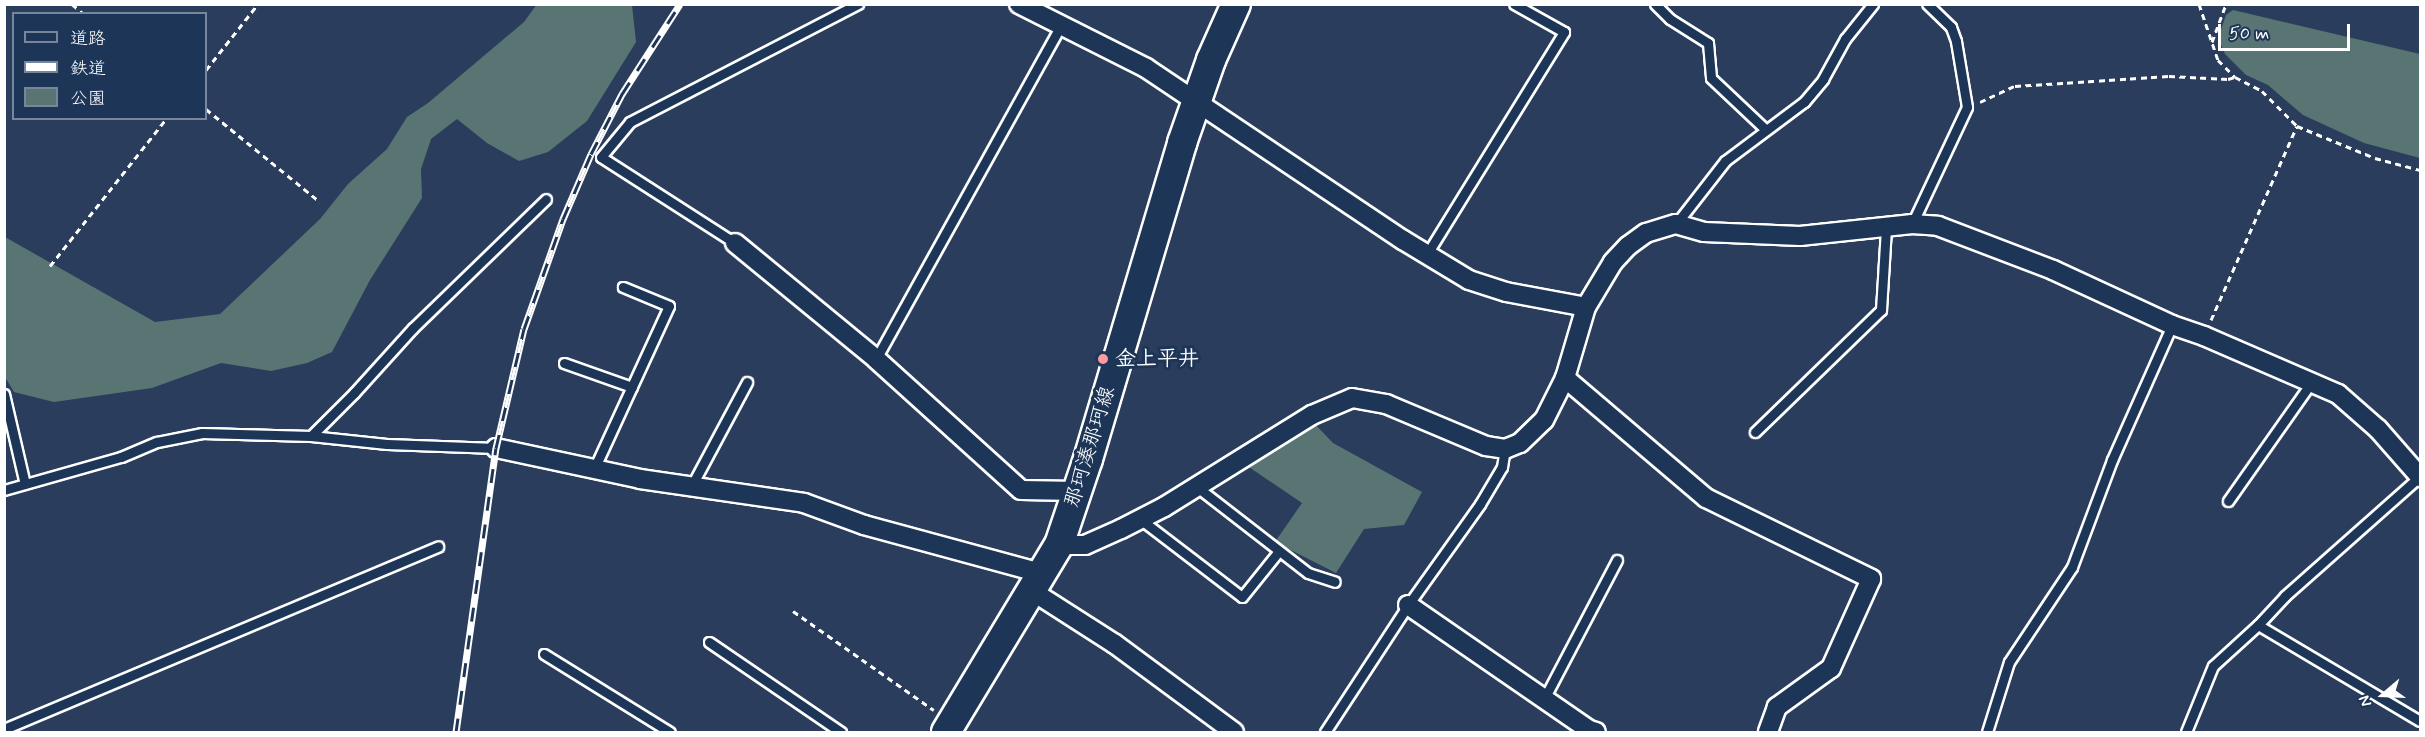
<!DOCTYPE html>
<html>
<head>
<meta charset="utf-8">
<style>
  body { margin:0 }
  #map { position:relative; width:2425px; height:737px; overflow:hidden; background:#2b3d5c; font-family:Mynerve,"Klee One",sans-serif }
  div>[style] { position:absolute }
  .green>* { inset:0; background:#587573 }
  .path>* { height:3px; margin-top:-1.5px; transform-origin:0; background:repeating-linear-gradient(90deg,#fff 0 6px,transparent 0 10.5px) }
  .roads { filter:drop-shadow(2px 0 #fff) drop-shadow(-2px 0 #fff) drop-shadow(0 2px #fff) drop-shadow(0 -2px #fff) }
  .service>* { height:9px; margin:-4.5px; padding:0 4.5px; transform-origin:4.5px; border-radius:4.5px; background:#1d3557 }
  .minor>* { height:18px; margin:-9px; padding:0 9px; transform-origin:9px; border-radius:9px; background:#1d3557 }
  .primary>* { height:28px; margin:-14px; padding:0 14px; transform-origin:14px; border-radius:14px; background:#1d3557 }
  .rail>* { height:7px; margin-top:-3.5px; transform-origin:0; background:repeating-linear-gradient(90deg,#1d3557 0 14px,#fff 0 28px); box-sizing:border-box; border-block:2px solid #fff }
  .dots>* { width:16px; height:16px; translate:-50% -50%; box-sizing:border-box; border:3px solid #1d3557; border-radius:50% }
  span { translate:-50% -50%; white-space:nowrap; text-align:center; line-height:1.15; -webkit-text-stroke:6px #1d3557; paint-order:stroke }
  .poi-label { font-size:21px; color:#fff; font-weight:700 }
  .left { translate:0 -50%; text-align:left }
  .street-label { font-size:21px; color:#fff }
  .frame { position:absolute; inset:0; border:6px solid #fff; pointer-events:none }
  .legend { position:absolute; left:12px; top:12px; width:195px; height:108px; box-sizing:border-box; background:#1d3557; border:2px solid #77869a; margin:0; padding:8px 10px; list-style:none; font-size:18px; color:#fff }
  .legend li { display:flex; align-items:center; gap:12px; height:30px }
  .legend b { width:30px; border:2px solid #77869a }
  .north { position:absolute; left:2353px; top:665px; width:60px; height:60px; -webkit-text-stroke:4px #1d3557; paint-order:stroke; rotate:251deg; font-size:16px; font-weight:700; line-height:24px; text-align:center; color:#fff }
  .north::after { content:''; display:block; margin:auto; width:21px; height:27px; background:#fff; clip-path:polygon(50% 0,100% 100%,50% 72%,0 100%) }
  .scale { position:absolute; left:2218px; top:24px; width:132px; height:27px; box-sizing:border-box; border:3px solid #fff; border-top:0; padding-left:8px; font-size:18px; line-height:21px; white-space:nowrap; color:#fff; -webkit-text-stroke:4px #1d3557; paint-order:stroke }
</style>
</head>
<body>
<div id="map">
  <div class="green">
    <i style="clip-path:polygon(537px 4px,632px 5px,636px 42px,587px 121px,548px 152px,519px 161px,487px 143px,457px 119px,431px 139px,421px 169px,422px 198px,370px 280px,332px 352px,307px 363px,271px 371px,221px 363px,152px 388px,54px 402px,14px 392px,5px 377px,5px 237px,155px 322px,220px 314px,320px 219px,348px 184px,387px 149px,407px 117px,428px 103px,524px 22px)"></i>
    <i style="clip-path:polygon(2233px 10px,2420px 54px,2420px 158px,2364px 143px,2303px 115px,2268px 85px,2246px 75px,2225px 54px,2218px 38px,2226px 15px)"></i>
    <i style="clip-path:polygon(1311px 420px,1333px 443px,1422px 492px,1404px 525px,1364px 529px,1336px 573px,1275px 542px,1302px 503px,1243px 463px)"></i>
  </div>
  <div class="path">
    <i style="left:72px;top:4px;width:16px;rotate:40deg"></i>
    <i style="left:2199px;top:4px;width:59px;rotate:71.3deg"></i>
    <i style="left:2218px;top:60px;width:24px;rotate:45deg"></i>
    <i style="left:2235px;top:77px;width:30px;rotate:27deg"></i>
    <i style="left:2262px;top:91px;width:49px;rotate:45deg"></i>
    <i style="left:2297px;top:126px;width:84px;rotate:22.3deg"></i>
    <i style="left:2375px;top:158px;width:47px;rotate:14.9deg"></i>
    <i style="left:2212px;top:42px;width:40px;rotate:-69.8deg"></i>
    <i style="left:206px;top:70px;width:84px;rotate:-51.8deg"></i>
    <i style="left:1980px;top:102px;width:38px;rotate:-25deg"></i>
    <i style="left:2015px;top:86px;width:154px;rotate:-3.7deg"></i>
    <i style="left:2169px;top:76px;width:59px;rotate:2.9deg"></i>
    <i style="left:2228px;top:79px;width:7px;rotate:-16deg"></i>
    <i style="left:206px;top:109px;width:147px;rotate:39.2deg"></i>
    <i style="left:50px;top:266px;width:189px;rotate:-51.7deg"></i>
    <i style="left:2211px;top:320px;width:212px;rotate:-66.1deg"></i>
    <i style="left:793px;top:611px;width:172px;rotate:35.1deg"></i>
  </div>
  <div class="roads">
    <div class="service">
      <i style="left:1655px;top:4px;width:21px;rotate:45deg"></i>
      <i style="left:1670px;top:19px;width:45px;rotate:32.3deg"></i>
      <i style="left:1708px;top:43px;width:35px;rotate:85deg"></i>
      <i style="left:1711px;top:78px;width:74px;rotate:43.4deg"></i>
      <i style="left:1676px;top:224px;width:80px;rotate:-52.1deg"></i>
      <i style="left:1725px;top:161px;width:99px;rotate:-36.8deg"></i>
      <i style="left:1804px;top:102px;width:30px;rotate:-50deg"></i>
      <i style="left:1823px;top:79px;width:46px;rotate:-61.2deg"></i>
      <i style="left:1845px;top:39px;width:45px;rotate:-51.3deg"></i>
      <i style="left:1912px;top:224px;width:129px;rotate:-64.8deg"></i>
      <i style="left:1967px;top:107px;width:67px;rotate:-99.5deg"></i>
      <i style="left:1956px;top:41px;width:15px;rotate:-110deg"></i>
      <i style="left:1951px;top:27px;width:33px;rotate:-136deg"></i>
      <i style="left:735px;top:243px;width:159px;rotate:-147.3deg"></i>
      <i style="left:601px;top:157px;width:45px;rotate:-50.4deg"></i>
      <i style="left:630px;top:122px;width:257px;rotate:-27.4deg"></i>
      <i style="left:1427px;top:254px;width:261px;rotate:-58.3deg"></i>
      <i style="left:1564px;top:32px;width:57px;rotate:-150.8deg"></i>
      <i style="left:876px;top:359px;width:380px;rotate:-61deg"></i>
      <i style="left:564px;top:363px;width:72px;rotate:19.4deg"></i>
      <i style="left:4px;top:394px;width:92px;rotate:76.9deg"></i>
      <i style="left:1755px;top:432px;width:175px;rotate:-44.1deg"></i>
      <i style="left:1881px;top:310px;width:81px;rotate:-86.5deg"></i>
      <i style="left:311px;top:436px;width:61px;rotate:-45deg"></i>
      <i style="left:354px;top:393px;width:88px;rotate:-47.8deg"></i>
      <i style="left:413px;top:328px;width:185px;rotate:-44.1deg"></i>
      <i style="left:594px;top:469px;width:179px;rotate:-65.3deg"></i>
      <i style="left:669px;top:306px;width:50px;rotate:-157.6deg"></i>
      <i style="left:691px;top:487px;width:119px;rotate:-61.9deg"></i>
      <i style="left:1197px;top:487px;width:140px;rotate:37.8deg"></i>
      <i style="left:1308px;top:573px;width:28px;rotate:18deg"></i>
      <i style="left:4px;top:490px;width:122px;rotate:-15.8deg"></i>
      <i style="left:121px;top:457px;width:39px;rotate:-23deg"></i>
      <i style="left:157px;top:442px;width:46px;rotate:-11.3deg"></i>
      <i style="left:202px;top:433px;width:109px;rotate:1.6deg"></i>
      <i style="left:311px;top:436px;width:76px;rotate:6deg"></i>
      <i style="left:387px;top:444px;width:109px;rotate:2.1deg"></i>
      <i style="left:2228px;top:501px;width:144px;rotate:-54.9deg"></i>
      <i style="left:1140px;top:519px;width:128px;rotate:37.4deg"></i>
      <i style="left:1242px;top:597px;width:59px;rotate:-51.2deg"></i>
      <i style="left:2258px;top:625px;width:188px;rotate:30.7deg"></i>
      <i style="left:709px;top:642px;width:160px;rotate:34.3deg"></i>
      <i style="left:544px;top:654px;width:148px;rotate:31.8deg"></i>
      <i style="left:1544px;top:699px;width:157px;rotate:-62.3deg"></i>
      <i style="left:4px;top:729px;width:471px;rotate:-22.8deg"></i>
      <i style="left:1325px;top:732px;width:152px;rotate:-56.8deg"></i>
      <i style="left:1408px;top:605px;width:124px;rotate:-54.5deg"></i>
      <i style="left:1480px;top:504px;width:43px;rotate:-59.3deg"></i>
      <i style="left:1502px;top:467px;width:18px;rotate:-81deg"></i>
      <i style="left:1987px;top:732px;width:73px;rotate:-72.6deg"></i>
      <i style="left:2009px;top:662px;width:114px;rotate:-56.4deg"></i>
      <i style="left:2072px;top:567px;width:114px;rotate:-69.5deg"></i>
      <i style="left:2112px;top:460px;width:148px;rotate:-66deg"></i>
      <i style="left:2186px;top:732px;width:71px;rotate:-67.8deg"></i>
      <i style="left:2213px;top:666px;width:61px;rotate:-42.3deg"></i>
      <i style="left:2258px;top:625px;width:40px;rotate:-47deg"></i>
      <i style="left:2285px;top:596px;width:181px;rotate:-41.6deg"></i>
    </div>
    <div class="minor">
      <i style="left:1019px;top:4px;width:142px;rotate:26.7deg"></i>
      <i style="left:1146px;top:68px;width:309px;rotate:33.8deg"></i>
      <i style="left:1403px;top:240px;width:77px;rotate:31.2deg"></i>
      <i style="left:1469px;top:280px;width:39px;rotate:18deg"></i>
      <i style="left:1506px;top:292px;width:81px;rotate:10.6deg"></i>
      <i style="left:735px;top:243px;width:183px;rotate:39.4deg"></i>
      <i style="left:876px;top:359px;width:195px;rotate:42.1deg"></i>
      <i style="left:1021px;top:490px;width:57px;rotate:1deg"></i>
      <i style="left:1565px;top:378px;width:185px;rotate:40.4deg"></i>
      <i style="left:1706px;top:498px;width:184px;rotate:26.1deg"></i>
      <i style="left:1871px;top:579px;width:98px;rotate:114.2deg"></i>
      <i style="left:1831px;top:668px;width:67px;rotate:144.2deg"></i>
      <i style="left:1777px;top:707px;width:27px;rotate:110deg"></i>
      <i style="left:496px;top:448px;width:147px;rotate:12.1deg"></i>
      <i style="left:640px;top:479px;width:166px;rotate:8.3deg"></i>
      <i style="left:804px;top:503px;width:64px;rotate:20.1deg"></i>
      <i style="left:864px;top:525px;width:187px;rotate:15.2deg"></i>
      <i style="left:1059px;top:545px;width:26px"></i>
      <i style="left:1085px;top:545px;width:39px;rotate:-24deg"></i>
      <i style="left:1121px;top:529px;width:48px;rotate:-27.1deg"></i>
      <i style="left:1164px;top:507px;width:174px;rotate:-31.9deg"></i>
      <i style="left:1312px;top:415px;width:43px;rotate:-23deg"></i>
      <i style="left:1352px;top:398px;width:35px;rotate:10deg"></i>
      <i style="left:1386px;top:404px;width:108px;rotate:22.8deg"></i>
      <i style="left:1486px;top:446px;width:19px;rotate:9deg"></i>
      <i style="left:1505px;top:449px;width:16px;rotate:-22deg"></i>
      <i style="left:1520px;top:443px;width:33px;rotate:-44deg"></i>
      <i style="left:1544px;top:420px;width:47px;rotate:-63.4deg"></i>
      <i style="left:1565px;top:378px;width:74px;rotate:-73.5deg"></i>
      <i style="left:1586px;top:307px;width:52px;rotate:-59deg"></i>
      <i style="left:1613px;top:262px;width:22px;rotate:-47deg"></i>
      <i style="left:1628px;top:246px;width:22px;rotate:-36deg"></i>
      <i style="left:1646px;top:233px;width:31px;rotate:-17deg"></i>
      <i style="left:1676px;top:224px;width:29px;rotate:16deg"></i>
      <i style="left:1704px;top:232px;width:96px;rotate:2.4deg"></i>
      <i style="left:1800px;top:236px;width:113px;rotate:-6.1deg"></i>
      <i style="left:1912px;top:224px;width:26px;rotate:4deg"></i>
      <i style="left:1938px;top:226px;width:123px;rotate:20.9deg"></i>
      <i style="left:2053px;top:270px;width:131px;rotate:24.8deg"></i>
      <i style="left:2172px;top:325px;width:34px;rotate:19deg"></i>
      <i style="left:2204px;top:336px;width:146px;rotate:23.4deg"></i>
      <i style="left:2338px;top:394px;width:53px;rotate:41.2deg"></i>
      <i style="left:2378px;top:429px;width:64px;rotate:48.8deg"></i>
      <i style="left:1032px;top:591px;width:98px;rotate:32.6deg"></i>
      <i style="left:1115px;top:644px;width:148px;rotate:36.5deg"></i>
      <i style="left:1408px;top:605px;width:220px;rotate:34.6deg"></i>
      <i style="left:1589px;top:730px;width:7px;rotate:16deg"></i>
    </div>
    <div class="primary">
      <i style="left:946px;top:732px;width:218px;rotate:-58.9deg"></i>
      <i style="left:1059px;top:545px;width:91px;rotate:-71.4deg"></i>
      <i style="left:1088px;top:459px;width:330px;rotate:-73.4deg"></i>
      <i style="left:1182px;top:143px;width:88px;rotate:-70.7deg"></i>
      <i style="left:1211px;top:60px;width:61px;rotate:-65.9deg"></i>
    </div>
  </div>
  <div class="rail">
    <i style="left:456px;top:732px;width:287px;rotate:-82deg"></i>
    <i style="left:496px;top:448px;width:122px;rotate:-76.8deg"></i>
    <i style="left:524px;top:329px;width:117px;rotate:-70.5deg"></i>
    <i style="left:563px;top:219px;width:71px;rotate:-66.7deg"></i>
    <i style="left:591px;top:154px;width:68px;rotate:-62.7deg"></i>
    <i style="left:622px;top:94px;width:107px;rotate:-57.2deg"></i>
  </div>
  <div class="dots">
    <i style="left:1103px;top:359px;background:#ff9aa2"></i>
  </div>
  <div class="poi-label">
    <span class="left" style="left:1115px;top:359px">金上平井</span>
  </div>
  <div class="street-label">
    <span style="left:1090px;top:447px;rotate:-73deg">那珂湊那珂線</span>
  </div>
  <div class="frame"></div>
  <ul class="legend">
  <li><b style="height:8px;background:#1d3557"></b>道路</li>
  <li><b style="height:8px;background:#fff"></b>鉄道</li>
  <li><b style="height:16px;background:#587573"></b>公園</li>
  </ul>
  <div class="north">N</div>
  <div class="scale">50 m</div>
</div>
</body>
</html>
